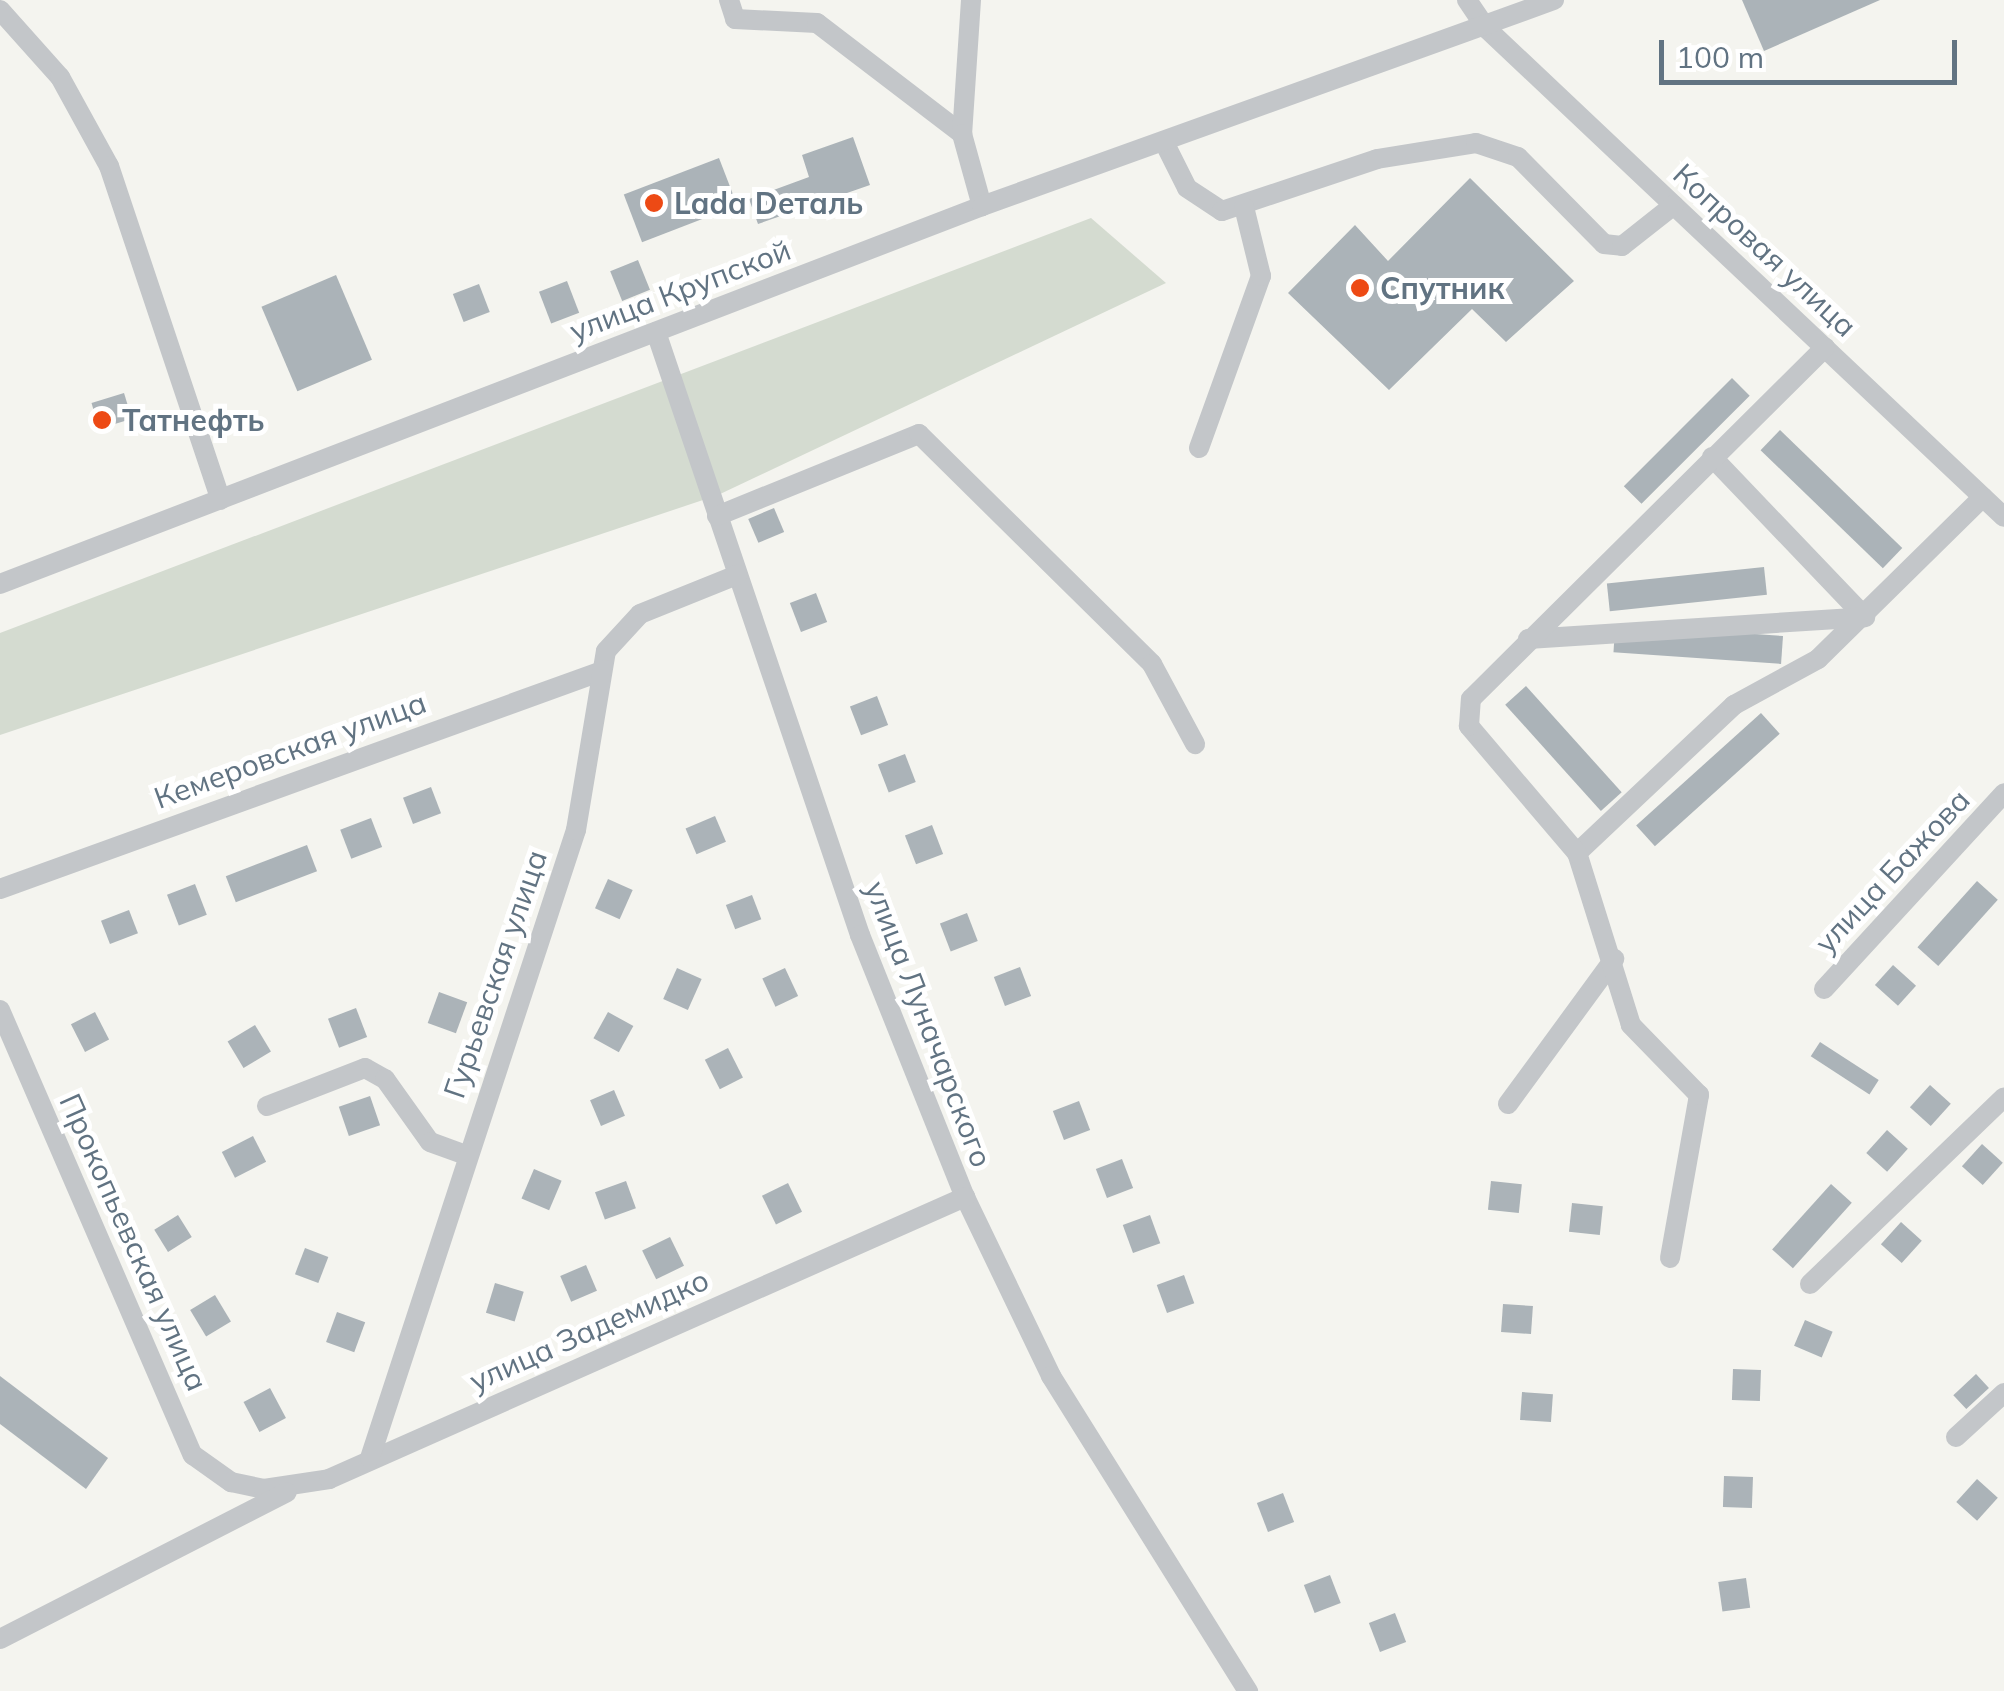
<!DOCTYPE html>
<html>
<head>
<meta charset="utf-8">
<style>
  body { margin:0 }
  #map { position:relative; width:2004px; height:1691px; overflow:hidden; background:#f4f4ef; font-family:Mulish,sans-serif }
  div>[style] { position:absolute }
  .green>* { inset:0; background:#d4dbd0 }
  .building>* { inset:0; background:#abb3b8; transform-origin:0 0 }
  .minor>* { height:20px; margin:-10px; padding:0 10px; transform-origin:10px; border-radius:10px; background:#c3c6c9 }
  .dots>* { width:28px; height:28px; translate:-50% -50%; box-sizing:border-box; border:5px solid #fff; border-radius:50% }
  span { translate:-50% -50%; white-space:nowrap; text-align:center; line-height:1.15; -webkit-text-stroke:10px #fff; paint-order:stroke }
  .poi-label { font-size:30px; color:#617382; font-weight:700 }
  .left { translate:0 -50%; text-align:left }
  .street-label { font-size:30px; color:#617382 }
  .scale { position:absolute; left:1659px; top:40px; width:298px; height:45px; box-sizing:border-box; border:5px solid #617382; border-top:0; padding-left:12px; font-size:30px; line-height:35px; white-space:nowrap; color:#617382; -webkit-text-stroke:8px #fff; paint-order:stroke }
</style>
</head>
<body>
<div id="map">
  <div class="green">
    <i style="clip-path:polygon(1091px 218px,1166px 283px,718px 495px,0 735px,0 633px)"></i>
  </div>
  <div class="building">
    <i style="clip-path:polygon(1742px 0,1880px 0,1764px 51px)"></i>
    <i style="clip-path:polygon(853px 137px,870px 185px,758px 224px,749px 199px,809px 177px,802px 155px)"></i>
    <i style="left:719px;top:158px;width:51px;height:102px;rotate:69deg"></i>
    <i style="clip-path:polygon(1470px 178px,1574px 281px,1506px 342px,1472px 309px,1389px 390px,1288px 293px,1355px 225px,1388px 261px)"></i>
    <i style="left:638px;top:260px;width:32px;height:30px;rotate:68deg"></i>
    <i style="left:336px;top:275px;width:92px;height:81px;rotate:67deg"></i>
    <i style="left:567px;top:281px;width:34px;height:30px;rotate:69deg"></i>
    <i style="left:479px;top:284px;width:30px;height:28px;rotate:69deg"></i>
    <i style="left:1732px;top:378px;width:25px;height:153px;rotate:45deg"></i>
    <i style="left:124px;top:393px;width:27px;height:34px;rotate:73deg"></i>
    <i style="left:1780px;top:430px;width:170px;height:28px;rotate:44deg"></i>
    <i style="left:774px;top:508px;width:26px;height:28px;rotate:67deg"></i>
    <i style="left:1764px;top:567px;width:28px;height:158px;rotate:84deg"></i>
    <i style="left:816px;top:593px;width:31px;height:28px;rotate:69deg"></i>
    <i style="left:1783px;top:636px;width:28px;height:168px;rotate:94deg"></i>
    <i style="left:1526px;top:686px;width:143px;height:28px;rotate:48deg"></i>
    <i style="left:877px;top:696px;width:31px;height:29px;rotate:69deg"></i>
    <i style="left:1761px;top:713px;width:28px;height:168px;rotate:48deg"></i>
    <i style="left:905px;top:754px;width:30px;height:29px;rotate:69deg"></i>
    <i style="left:431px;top:787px;width:28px;height:30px;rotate:69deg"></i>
    <i style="left:715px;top:816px;width:28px;height:32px;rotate:67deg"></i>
    <i style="left:371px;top:818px;width:31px;height:33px;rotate:69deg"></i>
    <i style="left:932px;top:825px;width:31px;height:29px;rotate:69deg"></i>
    <i style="left:307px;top:845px;width:28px;height:87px;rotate:69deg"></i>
    <i style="left:608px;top:879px;width:27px;height:32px;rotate:24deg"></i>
    <i style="left:1977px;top:881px;width:28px;height:89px;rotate:42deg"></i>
    <i style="left:195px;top:884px;width:33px;height:30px;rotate:69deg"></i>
    <i style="left:752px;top:895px;width:26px;height:28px;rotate:69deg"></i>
    <i style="left:129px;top:910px;width:25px;height:30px;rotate:69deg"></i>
    <i style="left:967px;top:913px;width:30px;height:29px;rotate:69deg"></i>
    <i style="left:1893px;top:965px;width:31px;height:27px;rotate:42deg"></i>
    <i style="left:1020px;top:967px;width:31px;height:28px;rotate:69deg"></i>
    <i style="left:677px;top:968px;width:27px;height:34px;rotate:24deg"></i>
    <i style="left:785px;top:968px;width:31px;height:25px;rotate:65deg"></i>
    <i style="left:439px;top:992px;width:30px;height:33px;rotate:20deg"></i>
    <i style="left:356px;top:1008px;width:31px;height:30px;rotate:69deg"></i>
    <i style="left:95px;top:1012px;width:31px;height:27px;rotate:63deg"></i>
    <i style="left:608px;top:1012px;width:29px;height:30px;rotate:29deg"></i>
    <i style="left:255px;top:1025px;width:31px;height:32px;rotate:59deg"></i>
    <i style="left:1820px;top:1042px;width:70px;height:17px;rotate:33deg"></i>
    <i style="left:728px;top:1048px;width:33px;height:26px;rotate:63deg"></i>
    <i style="left:1930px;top:1085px;width:28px;height:30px;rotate:42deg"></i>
    <i style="left:614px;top:1090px;width:28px;height:26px;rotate:67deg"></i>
    <i style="left:370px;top:1096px;width:31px;height:33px;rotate:71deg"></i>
    <i style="left:1079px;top:1101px;width:31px;height:28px;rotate:69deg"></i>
    <i style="left:1887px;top:1130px;width:28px;height:31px;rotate:42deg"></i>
    <i style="left:253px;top:1136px;width:29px;height:35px;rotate:63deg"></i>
    <i style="left:1982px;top:1144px;width:28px;height:30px;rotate:42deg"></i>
    <i style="left:1122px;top:1159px;width:31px;height:28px;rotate:69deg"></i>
    <i style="left:534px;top:1169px;width:30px;height:32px;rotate:23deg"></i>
    <i style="left:626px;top:1181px;width:29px;height:33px;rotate:70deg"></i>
    <i style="left:1491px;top:1181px;width:31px;height:29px;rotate:6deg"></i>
    <i style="left:788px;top:1183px;width:32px;height:29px;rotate:64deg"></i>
    <i style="left:1831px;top:1184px;width:28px;height:88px;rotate:42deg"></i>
    <i style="left:1572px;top:1203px;width:31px;height:29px;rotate:6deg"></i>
    <i style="left:178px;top:1215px;width:26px;height:28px;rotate:58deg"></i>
    <i style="left:1150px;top:1215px;width:30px;height:29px;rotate:70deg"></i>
    <i style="left:1901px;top:1222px;width:28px;height:30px;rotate:42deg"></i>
    <i style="left:670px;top:1237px;width:32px;height:31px;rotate:64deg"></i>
    <i style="left:305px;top:1248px;width:25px;height:28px;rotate:21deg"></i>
    <i style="left:586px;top:1265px;width:28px;height:28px;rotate:67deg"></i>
    <i style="left:1184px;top:1275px;width:30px;height:29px;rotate:70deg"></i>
    <i style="left:495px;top:1283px;width:30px;height:31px;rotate:17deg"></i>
    <i style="left:215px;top:1295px;width:31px;height:29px;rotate:59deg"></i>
    <i style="left:1503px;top:1304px;width:30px;height:28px;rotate:4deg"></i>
    <i style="left:337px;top:1312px;width:30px;height:32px;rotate:20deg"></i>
    <i style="left:1805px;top:1320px;width:30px;height:28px;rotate:23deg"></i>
    <i style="left:1733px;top:1369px;width:28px;height:31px;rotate:2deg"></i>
    <i style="left:1976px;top:1374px;width:19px;height:31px;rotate:47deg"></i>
    <i style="clip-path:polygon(0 1376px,108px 1458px,86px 1489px,0 1424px)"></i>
    <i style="left:270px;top:1388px;width:34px;height:30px;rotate:62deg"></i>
    <i style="left:1522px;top:1392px;width:31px;height:28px;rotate:4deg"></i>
    <i style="left:1724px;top:1476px;width:29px;height:31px;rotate:2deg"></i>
    <i style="left:1977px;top:1479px;width:28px;height:31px;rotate:42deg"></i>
    <i style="left:1283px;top:1493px;width:31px;height:28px;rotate:69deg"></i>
    <i style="left:1330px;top:1575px;width:30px;height:28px;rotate:69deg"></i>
    <i style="left:1746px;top:1578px;width:30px;height:28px;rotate:82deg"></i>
    <i style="left:1395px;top:1613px;width:31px;height:28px;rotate:69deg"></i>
  </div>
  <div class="minor">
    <i style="left:729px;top:0;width:20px;rotate:72deg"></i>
    <i style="left:735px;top:19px;width:82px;rotate:2.8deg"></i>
    <i style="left:817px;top:23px;width:183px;rotate:37.4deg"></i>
    <i style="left:971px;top:0;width:134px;rotate:93.8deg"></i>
    <i style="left:962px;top:134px;width:75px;rotate:74.5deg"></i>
    <i style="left:1467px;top:0;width:34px;rotate:56deg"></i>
    <i style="left:1486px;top:28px;width:712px;rotate:43.35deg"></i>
    <i style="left:0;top:10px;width:90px;rotate:48.2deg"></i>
    <i style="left:60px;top:77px;width:102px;rotate:61.2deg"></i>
    <i style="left:109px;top:166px;width:352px;rotate:71.5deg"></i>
    <i style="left:1164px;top:142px;width:51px;rotate:63.4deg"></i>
    <i style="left:1187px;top:188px;width:42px;rotate:33.3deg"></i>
    <i style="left:1222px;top:211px;width:163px;rotate:-18.5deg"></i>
    <i style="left:1377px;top:159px;width:100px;rotate:-9.2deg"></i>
    <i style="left:1476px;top:143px;width:44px;rotate:18.4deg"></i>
    <i style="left:1518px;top:157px;width:122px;rotate:45.3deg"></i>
    <i style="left:1604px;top:244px;width:18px;rotate:6deg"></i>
    <i style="left:1622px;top:246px;width:66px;rotate:-38.3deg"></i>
    <i style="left:656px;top:332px;width:637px;rotate:71.31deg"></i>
    <i style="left:860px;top:935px;width:282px;rotate:68.2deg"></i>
    <i style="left:965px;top:1197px;width:199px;rotate:64.3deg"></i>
    <i style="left:1051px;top:1376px;width:372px;rotate:58deg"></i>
    <i style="left:1199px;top:448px;width:183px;rotate:-70.2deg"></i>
    <i style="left:1261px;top:276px;width:71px;rotate:-103.8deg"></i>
    <i style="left:1712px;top:457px;width:221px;rotate:46.3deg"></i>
    <i style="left:717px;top:516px;width:218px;rotate:-22.1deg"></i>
    <i style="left:919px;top:434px;width:327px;rotate:44.6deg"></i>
    <i style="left:1152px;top:664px;width:91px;rotate:61.7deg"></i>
    <i style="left:0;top:584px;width:1052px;rotate:-21.05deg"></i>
    <i style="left:982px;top:206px;width:608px;rotate:-19.81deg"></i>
    <i style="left:1528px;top:639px;width:338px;rotate:-3.7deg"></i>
    <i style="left:1577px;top:853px;width:216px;rotate:-43.3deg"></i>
    <i style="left:1734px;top:705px;width:96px;rotate:-28.7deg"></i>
    <i style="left:1818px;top:659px;width:231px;rotate:-44.5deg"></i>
    <i style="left:0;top:889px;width:640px;rotate:-19.91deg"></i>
    <i style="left:1824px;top:989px;width:266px;rotate:-47.4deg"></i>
    <i style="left:0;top:1010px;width:485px;rotate:66.6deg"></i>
    <i style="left:193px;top:1455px;width:47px;rotate:35.4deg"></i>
    <i style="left:231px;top:1482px;width:34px;rotate:12deg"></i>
    <i style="left:264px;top:1489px;width:66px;rotate:-8.7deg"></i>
    <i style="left:329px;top:1479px;width:696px;rotate:-23.91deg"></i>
    <i style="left:1508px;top:1104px;width:180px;rotate:-53.8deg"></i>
    <i style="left:267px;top:1106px;width:105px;rotate:-21.2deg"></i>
    <i style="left:365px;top:1068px;width:23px;rotate:29deg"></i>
    <i style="left:385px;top:1079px;width:77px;rotate:54.5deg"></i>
    <i style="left:430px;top:1142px;width:37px;rotate:20deg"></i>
    <i style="left:1670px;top:1258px;width:166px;rotate:-79.9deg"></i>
    <i style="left:1699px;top:1095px;width:98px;rotate:-134.2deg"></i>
    <i style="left:1631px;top:1025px;width:180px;rotate:-107.4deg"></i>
    <i style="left:1577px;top:853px;width:167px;rotate:-130.4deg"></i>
    <i style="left:1469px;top:726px;width:27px;rotate:-86deg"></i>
    <i style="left:1471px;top:699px;width:499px;rotate:-44.8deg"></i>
    <i style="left:1810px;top:1284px;width:269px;rotate:-43.9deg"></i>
    <i style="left:1956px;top:1437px;width:65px;rotate:-42.5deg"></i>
    <i style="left:370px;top:1458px;width:661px;rotate:-71.84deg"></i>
    <i style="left:576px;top:830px;width:181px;rotate:-80.5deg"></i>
    <i style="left:606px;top:651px;width:50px;rotate:-47.4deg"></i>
    <i style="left:640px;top:614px;width:105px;rotate:-21.9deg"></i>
    <i style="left:0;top:1639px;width:322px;rotate:-27.1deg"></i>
  </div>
  <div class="dots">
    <i style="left:654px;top:203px;background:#ed4a15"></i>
    <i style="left:1360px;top:288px;background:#ed4a15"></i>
    <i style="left:102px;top:420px;background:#ed4a15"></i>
  </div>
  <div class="poi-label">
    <span class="left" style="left:674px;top:203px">Lada Dеталь</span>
    <span class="left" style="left:1380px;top:288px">Спутник</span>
    <span class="left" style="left:122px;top:420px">Татнефть</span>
  </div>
  <div class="street-label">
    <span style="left:1765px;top:250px;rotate:43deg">Копровая улица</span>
    <span style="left:680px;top:290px;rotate:-21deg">улица Крупской</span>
    <span style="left:290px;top:750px;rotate:-20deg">Кемеровская улица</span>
    <span style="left:1892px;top:871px;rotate:-47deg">улица Бажова</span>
    <span style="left:495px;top:974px;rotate:-71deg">Гурьевская улица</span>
    <span style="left:929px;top:1024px;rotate:69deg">улица Луначарского</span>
    <span style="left:134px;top:1242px;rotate:66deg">Прокопьевская улица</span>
    <span style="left:589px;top:1330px;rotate:-24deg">улица Задемидко</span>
  </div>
  <div class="scale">100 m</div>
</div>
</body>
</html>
